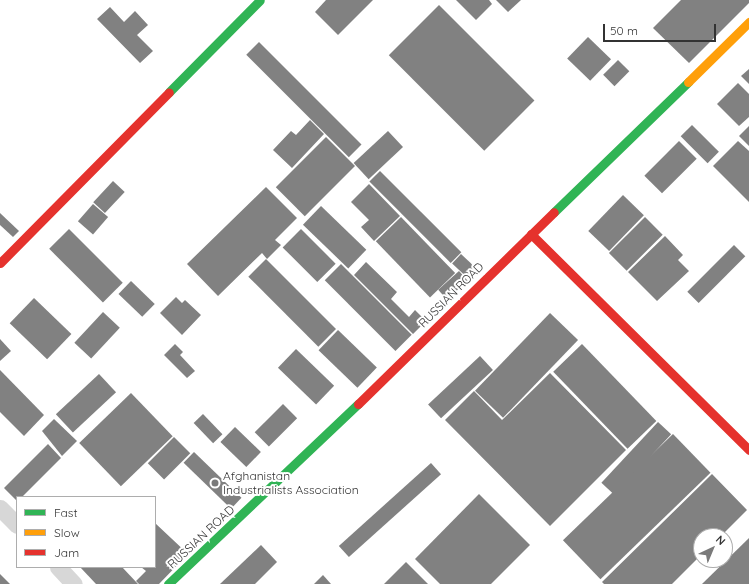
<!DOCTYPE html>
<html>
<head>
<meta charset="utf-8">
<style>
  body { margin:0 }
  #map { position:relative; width:749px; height:584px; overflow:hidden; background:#fff; font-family:Quicksand,sans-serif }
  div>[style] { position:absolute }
  .building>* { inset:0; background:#818181; transform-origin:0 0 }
  .street>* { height:17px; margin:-8.5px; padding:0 8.5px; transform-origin:8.5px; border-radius:8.5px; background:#d7d7d7 }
  .fast>* { height:9px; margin:-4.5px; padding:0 4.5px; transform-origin:4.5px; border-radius:4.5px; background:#30b455 }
  .slow>* { height:9px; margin:-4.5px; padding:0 4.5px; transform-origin:4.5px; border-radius:4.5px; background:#ff9f0a }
  .jam>* { height:9px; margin:-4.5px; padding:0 4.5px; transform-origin:4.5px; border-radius:4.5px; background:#e5322d }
  .dots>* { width:11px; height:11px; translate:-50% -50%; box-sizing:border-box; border:2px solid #fff; border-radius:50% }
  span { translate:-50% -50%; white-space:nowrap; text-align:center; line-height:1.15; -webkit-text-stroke:4px #fff; paint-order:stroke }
  .street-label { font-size:12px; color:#333 }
  .poi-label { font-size:12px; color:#333 }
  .left { translate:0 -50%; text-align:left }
  .legend { position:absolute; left:16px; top:496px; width:140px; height:72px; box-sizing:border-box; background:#fff; border:1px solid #adadad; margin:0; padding:5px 7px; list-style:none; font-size:12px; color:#333 }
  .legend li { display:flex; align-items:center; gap:8px; height:20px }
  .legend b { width:20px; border:1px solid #adadad }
  .north { position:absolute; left:693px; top:528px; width:40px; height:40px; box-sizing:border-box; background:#fff; border:1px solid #adadad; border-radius:50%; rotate:44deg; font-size:11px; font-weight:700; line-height:16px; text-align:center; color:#333 }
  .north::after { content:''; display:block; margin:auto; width:14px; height:18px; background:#7a7a7a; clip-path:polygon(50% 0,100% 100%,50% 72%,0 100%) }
  .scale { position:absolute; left:603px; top:24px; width:113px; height:18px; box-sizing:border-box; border:2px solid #333; border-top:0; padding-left:5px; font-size:12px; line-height:14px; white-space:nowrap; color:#333; -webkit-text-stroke:3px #fff; paint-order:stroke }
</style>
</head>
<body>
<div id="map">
  <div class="building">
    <i style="clip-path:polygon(326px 0,373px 0,338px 35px,315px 12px)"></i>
    <i style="clip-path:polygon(456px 0,489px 0,492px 4px,476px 20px)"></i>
    <i style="clip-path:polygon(496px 0,521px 0,508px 12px)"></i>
    <i style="clip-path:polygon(681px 0,749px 0,749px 3px,689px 63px,653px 28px)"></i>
    <i style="left:439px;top:5px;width:135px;height:71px;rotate:45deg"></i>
    <i style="clip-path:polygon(110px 7px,124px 22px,135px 11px,148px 25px,137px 35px,153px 51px,140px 63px,97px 19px)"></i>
    <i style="left:588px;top:37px;width:32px;height:30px;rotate:44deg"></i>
    <i style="left:259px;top:42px;width:145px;height:18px;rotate:45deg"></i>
    <i style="left:618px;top:60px;width:16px;height:21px;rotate:45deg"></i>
    <i style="clip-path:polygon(749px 69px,749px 84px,741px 76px)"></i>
    <i style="clip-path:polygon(738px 83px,749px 94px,749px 117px,739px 126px,717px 104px)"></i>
    <i style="clip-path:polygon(310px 120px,324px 134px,292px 168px,273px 150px,291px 131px,296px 135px)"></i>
    <i style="left:692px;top:125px;width:38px;height:16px;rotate:45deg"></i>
    <i style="clip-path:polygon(749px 126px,749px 146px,739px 136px)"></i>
    <i style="left:388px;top:131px;width:22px;height:47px;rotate:47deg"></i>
    <i style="left:326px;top:137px;width:41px;height:71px;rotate:45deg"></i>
    <i style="left:679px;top:141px;width:25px;height:49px;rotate:45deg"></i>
    <i style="clip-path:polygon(738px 141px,749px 151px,749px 202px,713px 166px)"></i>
    <i style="left:380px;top:171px;width:115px;height:15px;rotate:45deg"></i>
    <i style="left:113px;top:181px;width:16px;height:29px;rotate:43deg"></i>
    <i style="clip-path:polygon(369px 184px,400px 216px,374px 241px,361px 227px,369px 220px,351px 202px)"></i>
    <i style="clip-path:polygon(266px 187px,297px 218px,275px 240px,281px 245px,267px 259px,262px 253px,218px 296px,187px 264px)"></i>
    <i style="left:623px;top:195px;width:29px;height:50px;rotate:44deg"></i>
    <i style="left:93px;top:204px;width:20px;height:23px;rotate:41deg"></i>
    <i style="left:321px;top:206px;width:63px;height:26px;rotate:44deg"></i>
    <i style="clip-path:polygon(0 213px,19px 231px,13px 237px,0 225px)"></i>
    <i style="left:401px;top:217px;width:78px;height:35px;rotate:46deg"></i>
    <i style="left:645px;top:217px;width:25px;height:51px;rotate:45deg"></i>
    <i style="left:69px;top:229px;width:76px;height:28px;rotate:45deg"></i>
    <i style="left:301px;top:229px;width:49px;height:26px;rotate:45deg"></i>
    <i style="clip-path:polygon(665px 236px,683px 255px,678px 260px,689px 271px,657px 301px,628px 272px)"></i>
    <i style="left:734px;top:245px;width:16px;height:66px;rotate:45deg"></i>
    <i style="left:461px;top:254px;width:23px;height:13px;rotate:43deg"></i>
    <i style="left:266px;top:259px;width:99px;height:25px;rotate:45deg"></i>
    <i style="clip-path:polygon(366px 262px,397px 292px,391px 299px,409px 317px,415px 310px,426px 321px,413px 334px,354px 275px)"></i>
    <i style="left:341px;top:264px;width:100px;height:23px;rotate:45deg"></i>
    <i style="left:459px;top:271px;width:13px;height:28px;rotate:48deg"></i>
    <i style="left:131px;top:281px;width:33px;height:18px;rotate:44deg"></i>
    <i style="clip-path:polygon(176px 297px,182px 303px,185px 300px,201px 315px,182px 335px,160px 313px)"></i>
    <i style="left:34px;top:298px;width:52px;height:35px;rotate:44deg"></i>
    <i style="left:103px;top:312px;width:23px;height:42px;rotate:43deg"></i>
    <i style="left:550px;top:313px;width:39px;height:108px;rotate:44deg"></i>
    <i style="left:338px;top:330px;width:54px;height:28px;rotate:44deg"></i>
    <i style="clip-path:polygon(0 339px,11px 351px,0 361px)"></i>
    <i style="clip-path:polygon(175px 344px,183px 352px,180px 355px,195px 371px,187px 378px,164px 355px)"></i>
    <i style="left:582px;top:344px;width:107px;height:40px;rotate:46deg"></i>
    <i style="left:296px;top:349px;width:53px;height:26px;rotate:44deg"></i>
    <i style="left:480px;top:356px;width:19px;height:71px;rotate:47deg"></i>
    <i style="clip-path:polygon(0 370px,44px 415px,24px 436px,0 412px)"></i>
    <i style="clip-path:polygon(550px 373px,626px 450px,550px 526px,445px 420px,474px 391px,502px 420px)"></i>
    <i style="left:99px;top:374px;width:25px;height:59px;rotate:47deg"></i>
    <i style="left:131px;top:393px;width:60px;height:72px;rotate:46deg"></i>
    <i style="left:283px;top:404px;width:20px;height:40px;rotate:45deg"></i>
    <i style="left:203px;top:414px;width:28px;height:13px;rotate:46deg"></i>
    <i style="clip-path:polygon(54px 419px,77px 441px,62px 456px,42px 431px)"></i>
    <i style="left:658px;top:422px;width:18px;height:83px;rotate:43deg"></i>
    <i style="left:235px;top:427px;width:36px;height:21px;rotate:44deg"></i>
    <i style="left:673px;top:434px;width:54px;height:153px;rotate:46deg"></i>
    <i style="left:174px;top:437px;width:23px;height:37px;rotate:45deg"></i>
    <i style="clip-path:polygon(48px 444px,61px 458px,22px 497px,17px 497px,17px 501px,4px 488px)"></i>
    <i style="left:194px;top:452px;width:66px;height:15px;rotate:44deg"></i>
    <i style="left:431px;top:463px;width:15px;height:124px;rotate:48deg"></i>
    <i style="clip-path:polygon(712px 474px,747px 510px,721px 536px,701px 536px,701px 555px,672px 584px,604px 584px,602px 582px)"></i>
    <i style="clip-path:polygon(479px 494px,530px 545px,491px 584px,440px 584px,415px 559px)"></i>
    <i style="clip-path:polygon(155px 523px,188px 554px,159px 584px,139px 584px,136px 581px,146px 571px,141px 567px,155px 567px)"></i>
    <i style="clip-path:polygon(749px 538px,749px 584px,702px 584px)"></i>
    <i style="clip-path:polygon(261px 545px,277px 562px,255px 584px,220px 584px)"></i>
    <i style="clip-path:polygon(406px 562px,428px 584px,384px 584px)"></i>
    <i style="clip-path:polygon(80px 567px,122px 567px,138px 584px,96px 584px)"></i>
    <i style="clip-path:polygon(0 574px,10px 584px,0 584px)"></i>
    <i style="clip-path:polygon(323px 575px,331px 584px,314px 584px)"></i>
  </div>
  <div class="street">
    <i style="left:0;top:508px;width:24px;rotate:45deg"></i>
    <i style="left:58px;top:567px;width:23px;rotate:47deg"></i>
  </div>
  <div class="fast">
    <i style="left:169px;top:92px;width:129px;rotate:-45.3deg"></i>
    <i style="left:554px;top:212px;width:187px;rotate:-44.1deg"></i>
    <i style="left:168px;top:584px;width:262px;rotate:-43.5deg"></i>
  </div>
  <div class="slow">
    <i style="left:688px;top:82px;width:86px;rotate:-44.5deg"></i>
  </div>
  <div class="jam">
    <i style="left:531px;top:234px;width:307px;rotate:44.7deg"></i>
    <i style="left:0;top:263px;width:240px;rotate:-45.3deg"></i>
    <i style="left:358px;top:404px;width:274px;rotate:-44.4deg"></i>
  </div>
  <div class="dots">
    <i style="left:215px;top:483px;background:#7a7a7a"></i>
  </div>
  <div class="street-label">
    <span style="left:451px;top:295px;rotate:-45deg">RUSSIAN ROAD</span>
    <span style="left:201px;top:537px;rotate:-43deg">RUSSIAN ROAD</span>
  </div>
  <div class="poi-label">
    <span class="left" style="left:223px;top:483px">Afghanistan<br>Industrialists Association</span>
  </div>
  <ul class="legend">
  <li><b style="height:5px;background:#30b455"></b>Fast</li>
  <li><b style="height:5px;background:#ff9f0a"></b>Slow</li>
  <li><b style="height:5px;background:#e5322d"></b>Jam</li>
  </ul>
  <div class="north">N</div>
  <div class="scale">50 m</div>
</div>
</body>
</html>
